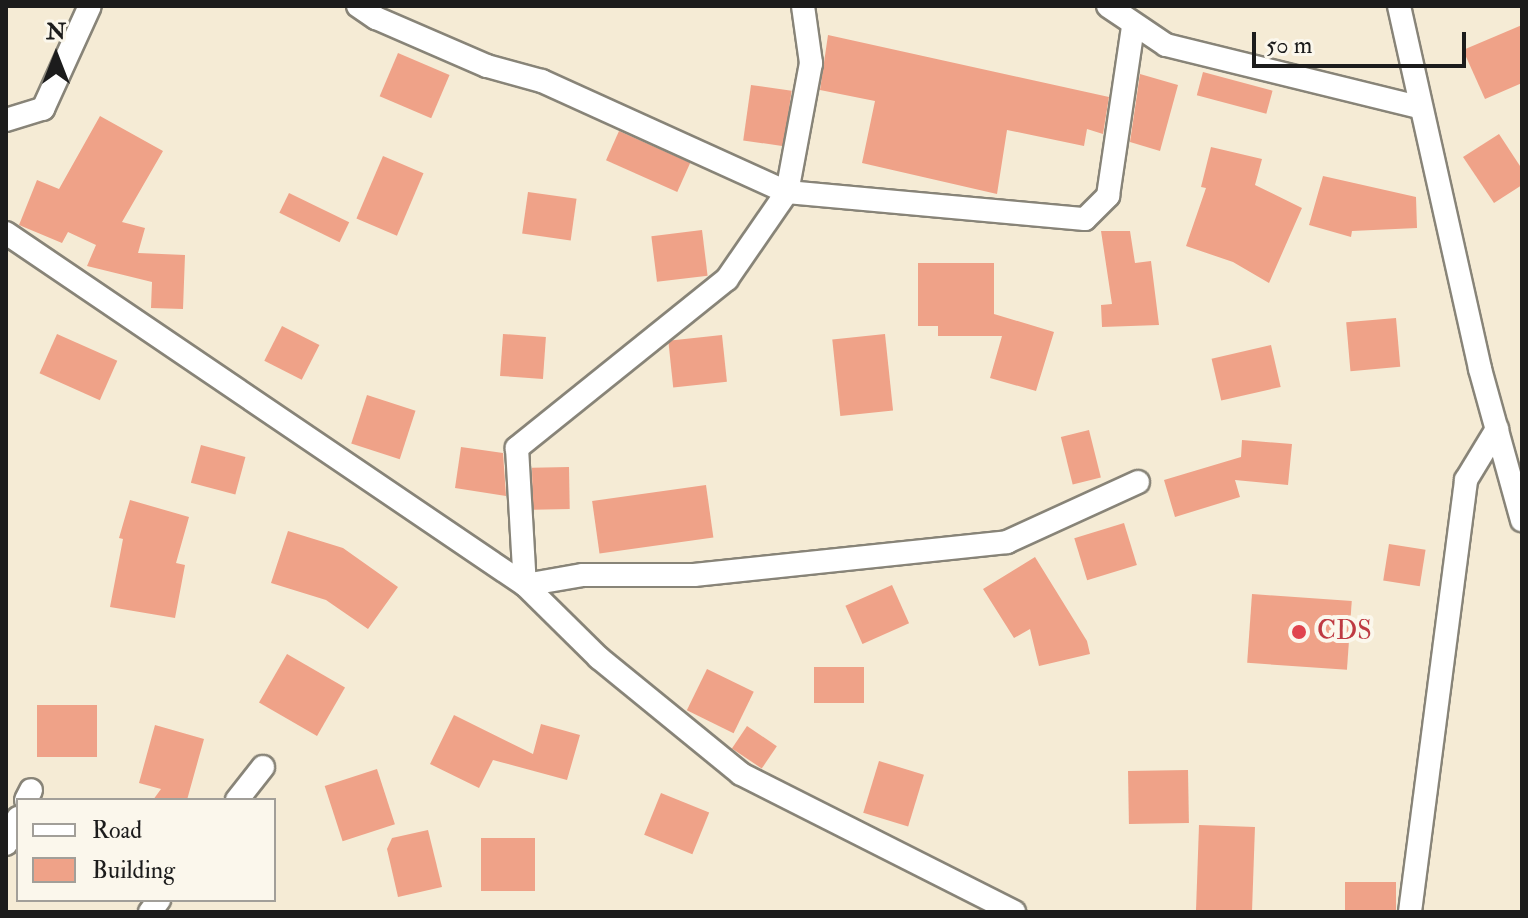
<!DOCTYPE html>
<html>
<head>
<meta charset="utf-8">
<style>
  body { margin:0 }
  #map { position:relative; width:1528px; height:918px; overflow:hidden; background:#f5ebd5; font-family:"IM FELL Double Pica",serif }
  div>[style] { position:absolute }
  .building>* { inset:0; background:#efa288; transform-origin:0 0 }
  .roads { filter:drop-shadow(2px 0 #888478) drop-shadow(-2px 0 #888478) drop-shadow(0 2px #888478) drop-shadow(0 -2px #888478) }
  .minor>* { height:22px; margin:-11px; padding:0 11px; transform-origin:11px; border-radius:11px; background:#fff }
  .dots>* { width:22px; height:22px; translate:-50% -50%; box-sizing:border-box; border:4px solid #fbf7ec; border-radius:50% }
  span { translate:-50% -50%; white-space:nowrap; text-align:center; line-height:1.15; -webkit-text-stroke:8px #fbf7ec; paint-order:stroke }
  .health-label { font-size:26px; color:#be3a42 }
  .left { translate:0 -50%; text-align:left }
  .frame { position:absolute; inset:0; border:8px solid #1c1c1c; pointer-events:none }
  .legend { position:absolute; left:16px; top:798px; width:260px; height:104px; box-sizing:border-box; background:#fbf7ec; border:2px solid #a29f99; margin:0; padding:10px 14px; list-style:none; font-size:24px; color:#1c1c1c }
  .legend li { display:flex; align-items:center; gap:16px; height:40px }
  .legend b { width:40px; border:2px solid #a29f99 }
  .north { position:absolute; left:16px; top:16px; width:80px; height:80px; -webkit-text-stroke:6px #fbf7ec; paint-order:stroke; rotate:0deg; font-size:22px; font-weight:700; line-height:32px; text-align:center; color:#1c1c1c }
  .north::after { content:''; display:block; margin:auto; width:28px; height:36px; background:#1c1c1c; clip-path:polygon(50% 0,100% 100%,50% 72%,0 100%) }
  .scale { position:absolute; left:1252px; top:32px; width:214px; height:36px; box-sizing:border-box; border:4px solid #1c1c1c; border-top:0; padding-left:10px; font-size:24px; line-height:28px; white-space:nowrap; color:#1c1c1c; -webkit-text-stroke:6px #fbf7ec; paint-order:stroke }
</style>
</head>
<body>
<div id="map">
  <div class="building">
    <i style="clip-path:polygon(1522px 25px,1522px 83px,1485px 99px,1463px 50px)"></i>
    <i style="clip-path:polygon(828px 35px,1109px 97px,1103px 134px,1087px 129px,1084px 146px,1007px 130px,997px 194px,862px 163px,875px 101px,820px 90px)"></i>
    <i style="left:398px;top:53px;width:56px;height:47px;rotate:23deg"></i>
    <i style="left:1203px;top:72px;width:72px;height:24px;rotate:15deg"></i>
    <i style="clip-path:polygon(1140px 74px,1178px 85px,1160px 151px,1130px 142px)"></i>
    <i style="left:751px;top:85px;width:41px;height:56px;rotate:8deg"></i>
    <i style="clip-path:polygon(100px 116px,163px 151px,122px 222px,145px 228px,138px 253px,185px 255px,183px 309px,151px 308px,152px 282px,87px 266px,96px 245px,68px 232px,62px 243px,19px 225px,37px 180px,59px 189px)"></i>
    <i style="left:619px;top:131px;width:78px;height:32px;rotate:24deg"></i>
    <i style="clip-path:polygon(1499px 134px,1522px 169px,1522px 185px,1494px 203px,1463px 157px)"></i>
    <i style="clip-path:polygon(1211px 147px,1262px 159px,1255px 185px,1302px 208px,1269px 283px,1233px 262px,1186px 246px,1206px 188px,1201px 187px)"></i>
    <i style="left:383px;top:156px;width:44px;height:68px;rotate:23deg"></i>
    <i style="clip-path:polygon(1323px 176px,1416px 197px,1417px 228px,1352px 231px,1351px 237px,1309px 225px)"></i>
    <i style="left:528px;top:192px;width:49px;height:42px;rotate:8deg"></i>
    <i style="left:289px;top:193px;width:67px;height:22px;rotate:26deg"></i>
    <i style="left:702px;top:230px;width:46px;height:51px;rotate:83deg"></i>
    <i style="clip-path:polygon(1101px 231px,1130px 231px,1135px 263px,1151px 261px,1159px 325px,1102px 327px,1101px 305px,1112px 304px)"></i>
    <i style="clip-path:polygon(918px 263px,994px 263px,994px 314px,1054px 332px,1036px 391px,990px 378px,1002px 336px,938px 336px,938px 326px,918px 326px)"></i>
    <i style="left:1396px;top:318px;width:49px;height:50px;rotate:85deg"></i>
    <i style="left:282px;top:326px;width:42px;height:39px;rotate:27deg"></i>
    <i style="left:57px;top:334px;width:66px;height:43px;rotate:24deg"></i>
    <i style="left:503px;top:334px;width:43px;height:42px;rotate:4deg"></i>
    <i style="left:885px;top:334px;width:77px;height:53px;rotate:84deg"></i>
    <i style="left:722px;top:335px;width:47px;height:54px;rotate:84deg"></i>
    <i style="left:1271px;top:345px;width:43px;height:61px;rotate:77deg"></i>
    <i style="left:367px;top:395px;width:51px;height:51px;rotate:18deg"></i>
    <i style="left:1089px;top:430px;width:49px;height:29px;rotate:76deg"></i>
    <i style="clip-path:polygon(1242px 440px,1292px 444px,1288px 485px,1235px 480px,1240px 497px,1175px 517px,1164px 480px,1241px 457px)"></i>
    <i style="left:201px;top:445px;width:46px;height:39px;rotate:15deg"></i>
    <i style="clip-path:polygon(461px 447px,503px 453px,506px 496px,455px 488px)"></i>
    <i style="left:569px;top:467px;width:42px;height:37px;rotate:89deg"></i>
    <i style="left:706px;top:485px;width:53px;height:115px;rotate:82deg"></i>
    <i style="clip-path:polygon(130px 500px,189px 517px,176px 563px,185px 565px,175px 618px,110px 607px,123px 539px,119px 538px)"></i>
    <i style="left:1124px;top:523px;width:44px;height:52px;rotate:73deg"></i>
    <i style="clip-path:polygon(288px 531px,343px 548px,398px 587px,368px 629px,326px 600px,271px 583px)"></i>
    <i style="left:1389px;top:544px;width:37px;height:37px;rotate:9deg"></i>
    <i style="clip-path:polygon(1035px 557px,1087px 641px,1090px 654px,1039px 666px,1030px 629px,1014px 638px,983px 589px)"></i>
    <i style="left:892px;top:585px;width:42px;height:51px;rotate:66deg"></i>
    <i style="left:1252px;top:594px;width:100px;height:69px;rotate:4deg"></i>
    <i style="left:287px;top:654px;width:67px;height:56px;rotate:30deg"></i>
    <i style="left:814px;top:667px;width:50px;height:36px"></i>
    <i style="left:707px;top:669px;width:52px;height:46px;rotate:26deg"></i>
    <i style="left:37px;top:705px;width:60px;height:52px"></i>
    <i style="clip-path:polygon(454px 715px,533px 754px,541px 724px,580px 735px,567px 780px,493px 760px,479px 788px,430px 764px)"></i>
    <i style="clip-path:polygon(155px 725px,204px 739px,187px 800px,153px 800px,161px 789px,139px 783px)"></i>
    <i style="left:747px;top:726px;width:36px;height:27px;rotate:34deg"></i>
    <i style="left:879px;top:761px;width:47px;height:54px;rotate:17deg"></i>
    <i style="left:377px;top:769px;width:58px;height:55px;rotate:72deg"></i>
    <i style="left:1188px;top:770px;width:53px;height:60px;rotate:89deg"></i>
    <i style="left:661px;top:793px;width:52px;height:45px;rotate:22deg"></i>
    <i style="left:1199px;top:825px;width:56px;height:87px;rotate:2deg"></i>
    <i style="clip-path:polygon(428px 830px,442px 887px,398px 897px,387px 849px,392px 838px)"></i>
    <i style="left:481px;top:838px;width:54px;height:53px"></i>
    <i style="left:1396px;top:882px;width:30px;height:51px;rotate:90deg"></i>
  </div>
  <div class="roads">
    <div class="minor">
      <i style="left:358px;top:6px;width:22px;rotate:34deg"></i>
      <i style="left:376px;top:18px;width:121px;rotate:23.4deg"></i>
      <i style="left:487px;top:66px;width:57px;rotate:15.3deg"></i>
      <i style="left:542px;top:81px;width:269px;rotate:24.4deg"></i>
      <i style="left:787px;top:192px;width:299px;rotate:5.2deg"></i>
      <i style="left:1085px;top:219px;width:33px;rotate:-45deg"></i>
      <i style="left:1108px;top:196px;width:171px;rotate:-81.6deg"></i>
      <i style="left:803px;top:6px;width:58px;rotate:82deg"></i>
      <i style="left:811px;top:63px;width:131px;rotate:100.5deg"></i>
      <i style="left:787px;top:192px;width:106px;rotate:124.6deg"></i>
      <i style="left:727px;top:279px;width:270px;rotate:141.2deg"></i>
      <i style="left:517px;top:448px;width:137px;rotate:86.7deg"></i>
      <i style="left:525px;top:585px;width:59px;rotate:-9.8deg"></i>
      <i style="left:583px;top:575px;width:111px"></i>
      <i style="left:694px;top:575px;width:315px;rotate:-6deg"></i>
      <i style="left:1007px;top:542px;width:144px;rotate:-24.6deg"></i>
      <i style="left:1108px;top:6px;width:70px;rotate:33.9deg"></i>
      <i style="left:1166px;top:45px;width:260px;rotate:13.8deg"></i>
      <i style="left:1399px;top:6px;width:372px;rotate:77.4deg"></i>
      <i style="left:1480px;top:369px;width:157px;rotate:74.5deg"></i>
      <i style="left:6px;top:120px;width:39px;rotate:-17deg"></i>
      <i style="left:43px;top:109px;width:113px;rotate:-65.5deg"></i>
      <i style="left:6px;top:233px;width:627px;rotate:34.15deg"></i>
      <i style="left:525px;top:585px;width:104px;rotate:44.6deg"></i>
      <i style="left:599px;top:658px;width:183px;rotate:39.2deg"></i>
      <i style="left:741px;top:774px;width:306px;rotate:26.8deg"></i>
      <i style="left:26px;top:800px;width:11px;rotate:-63deg"></i>
      <i style="left:237px;top:800px;width:42px;rotate:-51.8deg"></i>
      <i style="left:6px;top:844px;width:29px;rotate:-65deg"></i>
      <i style="left:150px;top:912px;width:15px;rotate:-53deg"></i>
      <i style="left:1410px;top:912px;width:436px;rotate:-82.6deg"></i>
      <i style="left:1466px;top:480px;width:60px;rotate:-58.7deg"></i>
    </div>
  </div>
  <div class="dots">
    <i style="left:1299px;top:632px;background:#e0444e"></i>
  </div>
  <div class="health-label">
    <span class="left" style="left:1317px;top:632px">CDS</span>
  </div>
  <div class="frame"></div>
  <ul class="legend">
  <li><b style="height:10px;background:#fff"></b>Road</li>
  <li><b style="height:22px;background:#efa288"></b>Building</li>
  </ul>
  <div class="north">N</div>
  <div class="scale">50 m</div>
</div>
</body>
</html>
